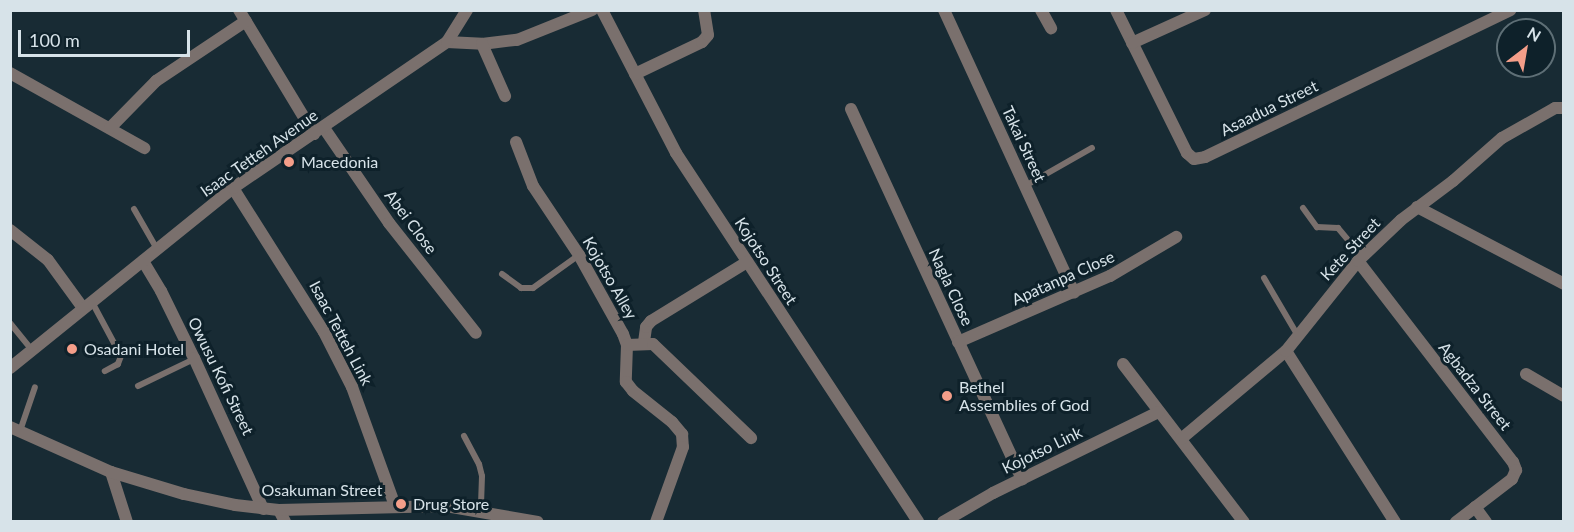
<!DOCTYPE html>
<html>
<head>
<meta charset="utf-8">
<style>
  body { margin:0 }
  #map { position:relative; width:1574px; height:532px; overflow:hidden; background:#182b34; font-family:Lato,sans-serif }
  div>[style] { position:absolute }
  .service>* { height:6px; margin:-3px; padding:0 3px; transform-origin:3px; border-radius:3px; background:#7a706d }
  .minor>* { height:12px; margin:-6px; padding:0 6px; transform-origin:6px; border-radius:6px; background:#7a706d }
  .tertiary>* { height:12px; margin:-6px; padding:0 6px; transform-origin:6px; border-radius:6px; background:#7a706d }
  .dots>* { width:16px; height:16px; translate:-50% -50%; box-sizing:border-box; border:3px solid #0e212a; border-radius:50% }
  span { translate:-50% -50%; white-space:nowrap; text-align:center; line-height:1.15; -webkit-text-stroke:6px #0e212a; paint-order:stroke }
  .street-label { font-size:16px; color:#d7e3e9 }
  .poi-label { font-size:16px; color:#d7e3e9 }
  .left { translate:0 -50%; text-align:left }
  .frame { position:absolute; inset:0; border:12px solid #d7e3e9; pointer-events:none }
  .north { position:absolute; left:1496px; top:18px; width:60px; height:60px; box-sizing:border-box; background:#0e212a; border:2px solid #5e6f76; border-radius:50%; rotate:31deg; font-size:16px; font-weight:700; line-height:24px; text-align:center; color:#d7e3e9 }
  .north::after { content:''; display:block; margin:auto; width:21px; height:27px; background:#f49e89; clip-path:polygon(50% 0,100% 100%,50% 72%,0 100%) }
  .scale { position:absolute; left:18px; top:30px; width:172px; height:27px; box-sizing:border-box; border:3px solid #d7e3e9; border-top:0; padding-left:8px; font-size:18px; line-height:21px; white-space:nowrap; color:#d7e3e9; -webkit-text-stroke:4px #0e212a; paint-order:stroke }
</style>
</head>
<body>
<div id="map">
  <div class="service">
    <i style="left:1025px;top:186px;width:77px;rotate:-29.6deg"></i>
    <i style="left:1303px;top:208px;width:24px;rotate:54deg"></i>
    <i style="left:1317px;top:227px;width:21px;rotate:3deg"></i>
    <i style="left:1338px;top:228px;width:38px;rotate:50deg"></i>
    <i style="left:134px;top:209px;width:46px;rotate:60.1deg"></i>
    <i style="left:502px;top:274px;width:24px;rotate:36deg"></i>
    <i style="left:521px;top:288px;width:12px"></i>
    <i style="left:533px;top:288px;width:57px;rotate:-35.7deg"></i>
    <i style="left:1264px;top:278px;width:67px;rotate:59.6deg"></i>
    <i style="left:92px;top:302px;width:61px;rotate:61.8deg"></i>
    <i style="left:121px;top:356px;width:9px;rotate:111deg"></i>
    <i style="left:118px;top:364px;width:15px;rotate:152deg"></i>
    <i style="left:10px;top:323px;width:35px;rotate:51deg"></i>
    <i style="left:138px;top:386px;width:62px;rotate:-25.7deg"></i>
    <i style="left:20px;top:431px;width:46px;rotate:-71.2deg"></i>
    <i style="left:464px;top:436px;width:32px;rotate:62deg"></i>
    <i style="left:479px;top:464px;width:12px;rotate:76deg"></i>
    <i style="left:482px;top:476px;width:34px;rotate:92deg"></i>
  </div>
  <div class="minor">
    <i style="left:239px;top:10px;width:145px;rotate:58.8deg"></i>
    <i style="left:602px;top:10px;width:161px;rotate:62.6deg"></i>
    <i style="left:676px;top:153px;width:441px;rotate:56.7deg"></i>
    <i style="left:944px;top:10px;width:311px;rotate:65.3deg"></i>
    <i style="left:1041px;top:10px;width:21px;rotate:61deg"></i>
    <i style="left:1116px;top:10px;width:160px;rotate:63.6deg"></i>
    <i style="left:1187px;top:153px;width:9px;rotate:41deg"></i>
    <i style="left:1194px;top:159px;width:11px;rotate:-10deg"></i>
    <i style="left:1205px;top:157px;width:339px;rotate:-25.7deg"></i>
    <i style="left:447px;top:42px;width:35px;rotate:3deg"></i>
    <i style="left:482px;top:44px;width:35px;rotate:-7deg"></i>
    <i style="left:517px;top:40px;width:81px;rotate:-21.8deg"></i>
    <i style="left:1132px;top:43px;width:80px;rotate:-24.3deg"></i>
    <i style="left:482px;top:44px;width:57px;rotate:66.1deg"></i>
    <i style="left:10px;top:73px;width:154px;rotate:29.2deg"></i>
    <i style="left:635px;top:74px;width:74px;rotate:-25.5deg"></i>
    <i style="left:702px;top:42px;width:9px;rotate:-49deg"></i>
    <i style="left:708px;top:35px;width:25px;rotate:-99deg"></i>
    <i style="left:851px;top:109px;width:408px;rotate:65.2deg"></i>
    <i style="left:110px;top:128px;width:66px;rotate:-45.6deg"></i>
    <i style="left:156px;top:81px;width:108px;rotate:-33.7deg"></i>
    <i style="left:324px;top:128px;width:115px;rotate:55.6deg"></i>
    <i style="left:389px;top:223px;width:140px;rotate:51.7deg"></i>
    <i style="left:516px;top:142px;width:47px;rotate:68.9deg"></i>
    <i style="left:533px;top:186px;width:83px;rotate:56.3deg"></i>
    <i style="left:579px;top:255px;width:90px;rotate:60.9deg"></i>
    <i style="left:623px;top:334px;width:12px;rotate:70deg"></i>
    <i style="left:627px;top:345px;width:37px;rotate:92deg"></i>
    <i style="left:626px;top:382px;width:11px;rotate:52deg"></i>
    <i style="left:633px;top:391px;width:50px;rotate:38.5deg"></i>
    <i style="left:672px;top:422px;width:16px;rotate:50deg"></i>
    <i style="left:682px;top:434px;width:13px;rotate:86deg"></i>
    <i style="left:683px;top:447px;width:80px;rotate:109.8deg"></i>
    <i style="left:233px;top:188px;width:170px;rotate:57.7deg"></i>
    <i style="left:324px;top:332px;width:62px;rotate:63deg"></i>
    <i style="left:352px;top:387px;width:127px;rotate:70.1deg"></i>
    <i style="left:1417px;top:207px;width:166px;rotate:27.6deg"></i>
    <i style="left:10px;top:230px;width:48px;rotate:38.3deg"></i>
    <i style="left:48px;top:260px;width:59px;rotate:53.9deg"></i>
    <i style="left:143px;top:261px;width:35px;rotate:59deg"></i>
    <i style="left:161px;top:291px;width:75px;rotate:63.8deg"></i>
    <i style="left:194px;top:358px;width:166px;rotate:65.4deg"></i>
    <i style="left:1358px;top:261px;width:254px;rotate:52.4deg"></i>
    <i style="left:1513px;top:462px;width:9px;rotate:69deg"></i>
    <i style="left:1516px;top:470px;width:10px;rotate:114deg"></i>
    <i style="left:1512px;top:479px;width:71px;rotate:142.5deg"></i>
    <i style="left:644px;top:342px;width:15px;rotate:-82deg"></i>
    <i style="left:646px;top:327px;width:8px;rotate:-50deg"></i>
    <i style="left:651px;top:321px;width:113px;rotate:-31.6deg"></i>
    <i style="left:958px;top:342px;width:166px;rotate:-23.5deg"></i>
    <i style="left:1110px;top:276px;width:77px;rotate:-30.6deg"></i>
    <i style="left:627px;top:345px;width:26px;rotate:-2deg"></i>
    <i style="left:653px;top:344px;width:136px;rotate:43.8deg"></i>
    <i style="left:1286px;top:351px;width:203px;rotate:57.5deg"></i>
    <i style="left:1123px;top:364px;width:199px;rotate:52.6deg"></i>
    <i style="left:1526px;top:374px;width:44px;rotate:30.1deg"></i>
    <i style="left:1181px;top:439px;width:137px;rotate:-40deg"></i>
    <i style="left:1286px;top:351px;width:115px;rotate:-51.3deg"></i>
    <i style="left:1358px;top:261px;width:59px;rotate:-43.6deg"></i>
    <i style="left:1401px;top:220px;width:65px;rotate:-36.9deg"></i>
    <i style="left:1453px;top:181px;width:65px;rotate:-41.3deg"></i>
    <i style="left:1502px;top:138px;width:61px;rotate:-29.5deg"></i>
    <i style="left:1555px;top:108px;width:9px"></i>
    <i style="left:111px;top:472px;width:52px;rotate:72.3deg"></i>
    <i style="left:1475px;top:507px;width:19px;rotate:54deg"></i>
    <i style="left:279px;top:510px;width:13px;rotate:63deg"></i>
    <i style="left:943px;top:522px;width:58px;rotate:-30.1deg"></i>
    <i style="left:993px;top:493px;width:184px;rotate:-26.1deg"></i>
  </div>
  <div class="tertiary">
    <i style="left:10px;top:368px;width:287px;rotate:-38.9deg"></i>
    <i style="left:233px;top:188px;width:259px;rotate:-34.3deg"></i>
    <i style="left:447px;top:42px;width:38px;rotate:-58deg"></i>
    <i style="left:10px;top:427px;width:111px;rotate:24deg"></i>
    <i style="left:111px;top:472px;width:76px;rotate:16.8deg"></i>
    <i style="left:184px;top:494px;width:52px;rotate:12.2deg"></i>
    <i style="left:235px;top:505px;width:44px;rotate:6.5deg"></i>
    <i style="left:279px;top:510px;width:167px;rotate:-1.4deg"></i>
    <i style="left:446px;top:506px;width:93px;rotate:9.9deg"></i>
  </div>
  <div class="dots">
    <i style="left:289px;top:162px;background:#f49e89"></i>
    <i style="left:72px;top:349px;background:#f49e89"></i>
    <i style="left:947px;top:396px;background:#f49e89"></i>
    <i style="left:401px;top:504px;background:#f49e89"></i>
  </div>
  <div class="street-label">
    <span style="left:1269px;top:108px;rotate:-26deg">Asaadua Street</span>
    <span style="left:1024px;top:144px;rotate:65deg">Takai Street</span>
    <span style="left:259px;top:153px;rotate:-35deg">Isaac Tetteh Avenue</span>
    <span style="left:411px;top:222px;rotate:53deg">Abei Close</span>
    <span style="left:1350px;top:249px;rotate:-47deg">Kete Street</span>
    <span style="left:766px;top:261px;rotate:57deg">Kojotso Street</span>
    <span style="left:610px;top:278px;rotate:60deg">Kojotso Alley</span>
    <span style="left:1063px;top:278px;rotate:-24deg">Apatanpa Close</span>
    <span style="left:951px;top:287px;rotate:65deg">Nagla Close</span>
    <span style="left:341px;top:333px;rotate:62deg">Isaac Tetteh Link</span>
    <span style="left:221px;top:376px;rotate:64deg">Owusu Kofi Street</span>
    <span style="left:1475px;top:386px;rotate:52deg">Agbadza Street</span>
    <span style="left:1042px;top:450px;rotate:-26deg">Kojotso Link</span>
    <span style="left:322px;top:490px">Osakuman Street</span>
  </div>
  <div class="poi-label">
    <span class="left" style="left:301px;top:162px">Macedonia</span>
    <span class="left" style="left:84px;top:349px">Osadani Hotel</span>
    <span class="left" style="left:959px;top:396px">Bethel<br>Assemblies of God</span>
    <span class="left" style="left:413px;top:504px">Drug Store</span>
  </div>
  <div class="frame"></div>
  <div class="north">N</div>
  <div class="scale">100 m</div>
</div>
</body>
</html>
